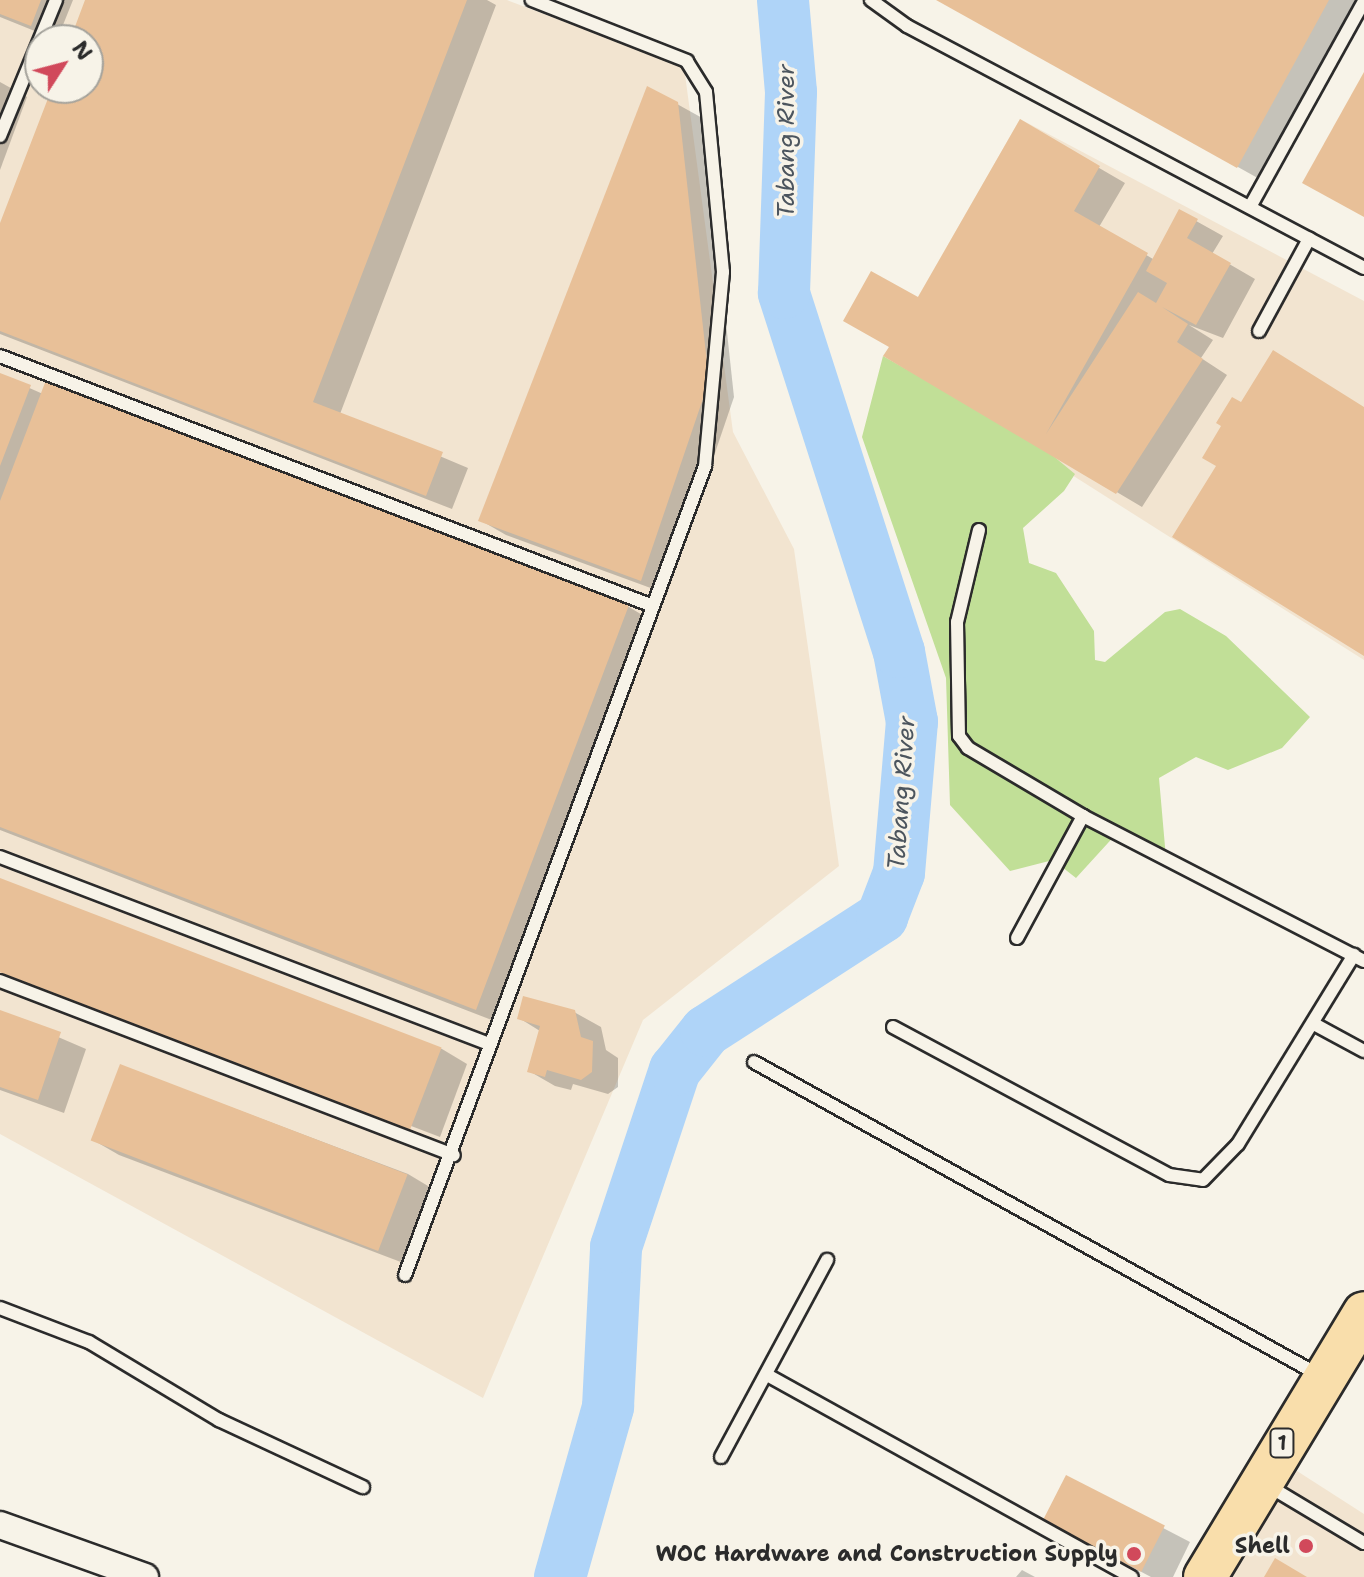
<!DOCTYPE html>
<html>
<head>
<meta charset="utf-8">
<style>
  body { margin:0 }
  #map { position:relative; width:1364px; height:1577px; overflow:hidden; background:#f7f3e8; font-family:"Shantell Sans",sans-serif }
  div>[style] { position:absolute }
  .built>* { inset:0; background:#f2e4d0 }
  .green>* { inset:0; background:#c1df97 }
  .shadow>* { inset:0; background:#0003 }
  .river>* { height:52px; margin:-26px; padding:0 26px; transform-origin:26px; border-radius:26px; background:#afd4f8 }
  .building>* { inset:0; background:#e8c098; transform-origin:0 0 }
  .roads { filter:drop-shadow(2px 0 #2b2b2b) drop-shadow(-2px 0 #2b2b2b) drop-shadow(0 2px #2b2b2b) drop-shadow(0 -2px #2b2b2b) }
  .service>* { height:12px; margin:-6px; padding:0 6px; transform-origin:6px; border-radius:6px; background:#f7f3e8 }
  .minor>* { height:26px; margin:-13px; padding:0 13px; transform-origin:13px; border-radius:13px; background:#f7f3e8 }
  .trunk>* { height:42px; margin:-21px; padding:0 21px; transform-origin:21px; border-radius:21px; background:#f9deab }
  .dots>* { width:22px; height:22px; translate:-50% -50%; box-sizing:border-box; border:4px solid #f7f3e8; border-radius:50% }
  span { translate:-50% -50%; white-space:nowrap; text-align:center; line-height:1.15; -webkit-text-stroke:7px #f7f3e8; paint-order:stroke }
  .shield-label span { padding:2px 6px; background:#f7f3e8; border:2px solid; border-radius:6px; -webkit-text-stroke-width:0 }
  .shield-label { font-size:20px; color:#2b2b2b; font-weight:700 }
  .poi-label { font-size:22px; color:#2b2b2b; font-weight:700 }
  .right { translate:-100% -50%; text-align:right }
  .water-label { font-size:24px; color:#4c555e; font-style:italic }
  .north { position:absolute; left:24px; top:24px; width:80px; height:80px; box-sizing:border-box; background:#f7f3e8; border:2px solid #a5a39c; border-radius:50%; rotate:54deg; font-size:22px; font-weight:700; line-height:32px; text-align:center; color:#2b2b2b }
  .north::after { content:''; display:block; margin:auto; width:28px; height:36px; background:#d1495b; clip-path:polygon(50% 0,100% 100%,50% 72%,0 100%) }
</style>
</head>
<body>
<div id="map">
  <div class="built">
    <i style="clip-path:polygon(evenodd,0 0,507px 0,684px 67px,733px 432px,794px 549px,839px 866px,643px 1020px,483px 1398px,0 1134px,0 0,40px 40px,88px 40px,88px 88px,40px 88px,40px 40px)"></i>
    <i style="clip-path:polygon(1020px 119px,1364px 301px,1364px 660px,884px 356px)"></i>
    <i style="clip-path:polygon(1297px 1471px,1364px 1514px,1364px 1577px,1229px 1577px)"></i>
  </div>
  <div class="green">
    <i style="clip-path:polygon(883px 356px,1040px 445px,1075px 474px,1064px 491px,1023px 528px,1029px 563px,1056px 573px,1094px 631px,1095px 660px,1105px 662px,1165px 612px,1180px 609px,1226px 636px,1310px 717px,1282px 748px,1228px 770px,1196px 757px,1159px 778px,1166px 858px,1118px 832px,1076px 878px,1053px 860px,1010px 871px,950px 805px,946px 678px,862px 437px)"></i>
  </div>
  <div class="shadow">
    <i style="clip-path:polygon(0 0,73px 0,57px 40px,0 17px)"></i>
    <i style="clip-path:polygon(87px 0,487px 0,496px 5px,340px 414px,468px 468px,452px 509px,0 334px,0 229px,54px 88px,88px 88px,88px 40px,72px 40px)"></i>
    <i style="clip-path:polygon(939px 0,1363px 0,1263px 181px)"></i>
    <i style="clip-path:polygon(0 82px,27px 97px,0 170px)"></i>
    <i style="clip-path:polygon(677px 104px,704px 119px,734px 397px,667px 594px,506px 535px,480px 520px)"></i>
    <i style="clip-path:polygon(1020px 122px,1125px 183px,1099px 227px,1153px 259px,1180px 212px,1223px 236px,1212px 254px,1255px 279px,1223px 338px,1189px 325px,1213px 340px,1201px 358px,1227px 375px,1142px 507px,886px 355px)"></i>
    <i style="clip-path:polygon(0 375px,43px 394px,47px 383px,629px 607px,654px 622px,502px 1024px,0 830px)"></i>
    <i style="clip-path:polygon(0 880px,442px 1049px,467px 1064px,440px 1137px,0 969px)"></i>
    <i style="clip-path:polygon(0 1012px,86px 1049px,64px 1113px,0 1090px)"></i>
    <i style="clip-path:polygon(574px 1012px,601px 1027px,606px 1050px,618px 1058px,618px 1087px,608px 1094px,573px 1084px,571px 1090px,555px 1086px,529px 1071px,540px 1031px,519px 1018px)"></i>
    <i style="clip-path:polygon(121px 1066px,408px 1174px,433px 1189px,406px 1264px,119px 1155px,93px 1140px)"></i>
    <i style="clip-path:polygon(1067px 1478px,1190px 1542px,1173px 1577px,1151px 1577px,1045px 1521px)"></i>
    <i style="clip-path:polygon(1022px 1570px,1035px 1577px,1016px 1577px)"></i>
  </div>
  <div class="river">
    <i style="left:560px;top:1577px;width:177px;rotate:-74.2deg"></i>
    <i style="left:608px;top:1407px;width:160px;rotate:-87.1deg"></i>
    <i style="left:616px;top:1247px;width:187px;rotate:-71.6deg"></i>
    <i style="left:675px;top:1070px;width:50px;rotate:-51.5deg"></i>
    <i style="left:706px;top:1031px;width:210px;rotate:-32.9deg"></i>
    <i style="left:882px;top:917px;width:47px;rotate:-68.9deg"></i>
    <i style="left:899px;top:873px;width:152px;rotate:-85.1deg"></i>
    <i style="left:912px;top:722px;width:71px;rotate:-100.5deg"></i>
    <i style="left:899px;top:652px;width:377px;rotate:-107.8deg"></i>
    <i style="left:784px;top:293px;width:201px;rotate:-88deg"></i>
    <i style="left:791px;top:92px;width:92px;rotate:-95deg"></i>
  </div>
  <div class="building">
    <i style="clip-path:polygon(0 0,41px 0,31px 26px,0 14px)"></i>
    <i style="clip-path:polygon(85px 0,467px 0,313px 402px,443px 452px,426px 496px,0 331px,0 223px,52px 88px,88px 88px,88px 40px,70px 40px)"></i>
    <i style="clip-path:polygon(936px 0,1329px 0,1237px 168px)"></i>
    <i style="clip-path:polygon(1364px 72px,1364px 217px,1302px 183px)"></i>
    <i style="clip-path:polygon(647px 86px,678px 102px,709px 381px,641px 581px,478px 521px)"></i>
    <i style="clip-path:polygon(1020px 119px,1100px 166px,1074px 211px,1148px 253px,1046px 434px,1138px 292px,1156px 303px,1167px 283px,1146px 271px,1179px 209px,1198px 219px,1187px 238px,1231px 263px,1196px 325px,1162px 307px,1188px 324px,1177px 342px,1203px 359px,1116px 494px,883px 356px,889px 347px,843px 321px,871px 271px,918px 297px)"></i>
    <i style="clip-path:polygon(1273px 350px,1364px 407px,1364px 656px,1172px 537px,1216px 466px,1202px 458px,1221px 426px,1216px 423px,1232px 397px,1241px 402px)"></i>
    <i style="clip-path:polygon(0 373px,31px 385px,0 466px)"></i>
    <i style="clip-path:polygon(46px 380px,629px 605px,476px 1010px,0 827px,0 501px)"></i>
    <i style="left:0;top:878px;width:473px;height:88px;rotate:21deg"></i>
    <i style="clip-path:polygon(523px 996px,575px 1010px,581px 1037px,593px 1041px,592px 1072px,581px 1080px,547px 1070px,545px 1077px,527px 1072px,540px 1026px,517px 1019px)"></i>
    <i style="clip-path:polygon(0 1010px,61px 1032px,38px 1100px,0 1087px)"></i>
    <i style="left:120px;top:1064px;width:308px;height:82px;rotate:21deg"></i>
    <i style="left:1066px;top:1475px;width:111px;height:52px;rotate:27deg"></i>
    <i style="clip-path:polygon(1275px 1558px,1307px 1577px,1264px 1577px)"></i>
  </div>
  <div class="roads">
    <div class="service">
      <i style="left:871px;top:0;width:44px;rotate:35.8deg"></i>
      <i style="left:907px;top:26px;width:517px;rotate:27.9deg"></i>
      <i style="left:0;top:136px;width:147px;rotate:-67.6deg"></i>
      <i style="left:1250px;top:207px;width:235px;rotate:-61deg"></i>
      <i style="left:1259px;top:331px;width:105px;rotate:-61.5deg"></i>
      <i style="left:0;top:356px;width:699px;rotate:20.95deg"></i>
      <i style="left:979px;top:530px;width:95px;rotate:103.4deg"></i>
      <i style="left:957px;top:622px;width:114px;rotate:89deg"></i>
      <i style="left:959px;top:736px;width:15px;rotate:53deg"></i>
      <i style="left:968px;top:748px;width:134px;rotate:30.6deg"></i>
      <i style="left:1083px;top:816px;width:316px;rotate:27.3deg"></i>
      <i style="left:0;top:857px;width:524px;rotate:20.93deg"></i>
      <i style="left:1017px;top:938px;width:139px;rotate:-61.6deg"></i>
      <i style="left:0;top:981px;width:486px;rotate:21deg"></i>
      <i style="left:1314px;top:1024px;width:57px;rotate:28.4deg"></i>
      <i style="left:893px;top:1027px;width:313px;rotate:28.2deg"></i>
      <i style="left:1169px;top:1175px;width:34px;rotate:8deg"></i>
      <i style="left:1203px;top:1180px;width:50px;rotate:-45.8deg"></i>
      <i style="left:1238px;top:1144px;width:222px;rotate:-58.5deg"></i>
      <i style="left:754px;top:1062px;width:646px;rotate:28.99deg"></i>
      <i style="left:405px;top:1275px;width:863px;rotate:-69.65deg"></i>
      <i style="left:705px;top:466px;width:195px;rotate:-84.7deg"></i>
      <i style="left:723px;top:272px;width:181px;rotate:-95.4deg"></i>
      <i style="left:706px;top:92px;width:36px;rotate:-122deg"></i>
      <i style="left:687px;top:61px;width:167px;rotate:-158.5deg"></i>
      <i style="left:0;top:1308px;width:95px;rotate:20.9deg"></i>
      <i style="left:89px;top:1342px;width:152px;rotate:31deg"></i>
      <i style="left:219px;top:1420px;width:159px;rotate:25deg"></i>
      <i style="left:767px;top:1375px;width:417px;rotate:29deg"></i>
      <i style="left:721px;top:1457px;width:224px;rotate:-61.7deg"></i>
      <i style="left:1267px;top:1485px;width:113px;rotate:30.9deg"></i>
    </div>
    <div class="minor">
      <i style="left:0;top:1525px;width:154px;rotate:19.7deg"></i>
    </div>
    <div class="trunk">
      <i style="left:1205px;top:1577px;width:308px;rotate:-58.9deg"></i>
    </div>
  </div>
  <div class="dots">
    <i style="left:1306px;top:1546px;background:#d1495b"></i>
    <i style="left:1134px;top:1554px;background:#d1495b"></i>
  </div>
  <div class="shield-label">
    <span style="left:1282px;top:1443px">1</span>
  </div>
  <div class="poi-label">
    <span class="right" style="left:1290px;top:1546px">Shell</span>
    <span class="right" style="left:1118px;top:1554px">WOC Hardware and Construction Supply</span>
  </div>
  <div class="water-label">
    <span style="left:787px;top:141px;rotate:-90deg">Tabang River</span>
    <span style="left:902px;top:793px;rotate:-86deg">Tabang River</span>
  </div>
  <div class="north">N</div>
</div>
</body>
</html>
